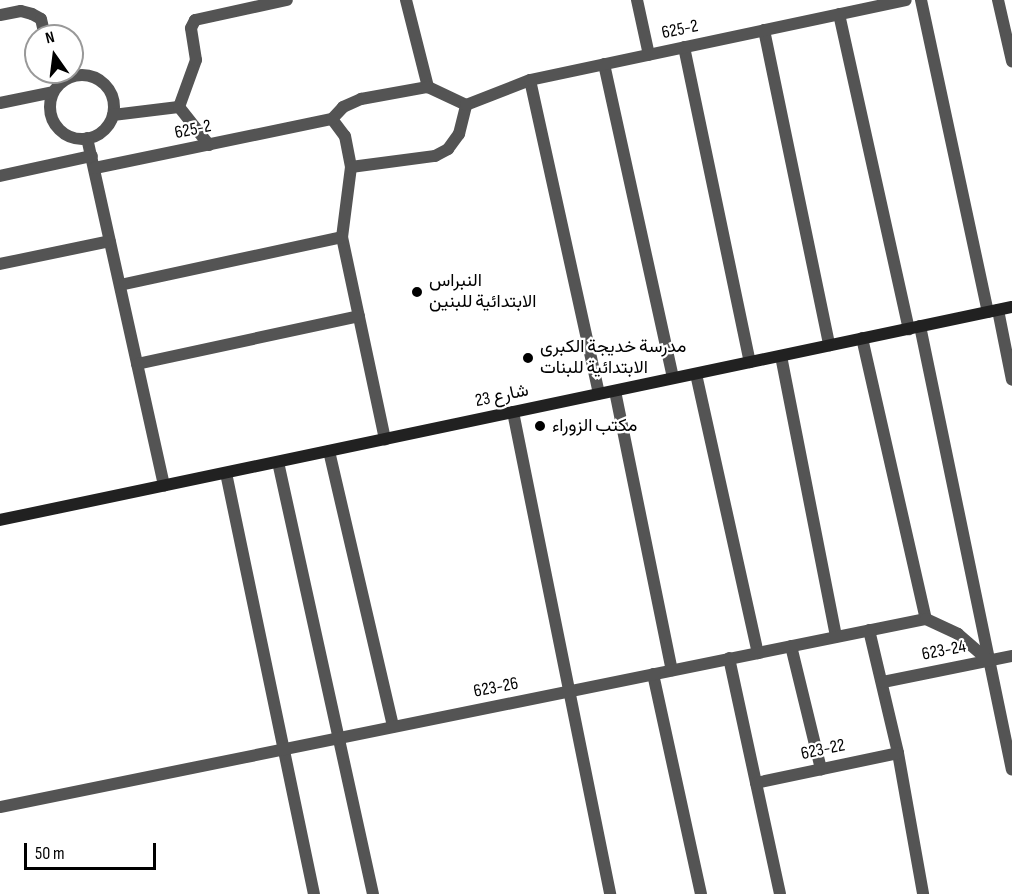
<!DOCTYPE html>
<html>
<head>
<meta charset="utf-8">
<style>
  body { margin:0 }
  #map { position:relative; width:1012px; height:894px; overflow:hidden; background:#fff; font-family:"Sofia Sans Condensed",Vazirmatn,sans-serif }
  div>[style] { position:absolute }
  .street>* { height:12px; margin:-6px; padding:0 6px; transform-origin:6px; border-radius:6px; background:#545454 }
  .street>.ring { margin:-6px; padding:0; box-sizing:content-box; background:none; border:12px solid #545454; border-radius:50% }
  .secondary>* { height:12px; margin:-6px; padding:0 6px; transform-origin:6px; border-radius:6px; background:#212121 }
  .dots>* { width:16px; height:16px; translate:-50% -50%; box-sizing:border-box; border:3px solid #fff; border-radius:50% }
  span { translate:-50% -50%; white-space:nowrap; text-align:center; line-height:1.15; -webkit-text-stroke:4.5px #fff; paint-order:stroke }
  .street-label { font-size:18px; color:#000 }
  .poi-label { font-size:18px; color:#000 }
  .left { translate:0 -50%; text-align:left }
  .north { position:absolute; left:24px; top:24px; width:60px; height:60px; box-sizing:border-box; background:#fff; border:2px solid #999; border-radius:50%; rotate:346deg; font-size:16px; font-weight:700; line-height:24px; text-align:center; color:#000 }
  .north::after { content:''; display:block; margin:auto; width:21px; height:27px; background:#000; clip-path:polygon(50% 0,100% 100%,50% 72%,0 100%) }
  .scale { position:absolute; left:24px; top:843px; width:132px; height:27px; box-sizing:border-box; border:3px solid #000; border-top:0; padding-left:8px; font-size:18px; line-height:21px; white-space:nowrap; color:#000; -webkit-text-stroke:4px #fff; paint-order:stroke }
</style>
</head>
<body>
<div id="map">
  <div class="street">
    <i style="left:406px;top:0;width:90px;rotate:75.8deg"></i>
    <i style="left:637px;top:0;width:56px;rotate:77.7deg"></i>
    <i style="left:921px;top:0;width:319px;rotate:77.9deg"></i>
    <i style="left:998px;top:0;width:63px;rotate:77.1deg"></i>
    <i style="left:839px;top:14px;width:323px;rotate:77.5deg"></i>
    <i style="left:0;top:15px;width:21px;rotate:-11deg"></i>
    <i style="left:21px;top:11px;width:11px;rotate:15deg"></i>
    <i style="left:32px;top:14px;width:10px;rotate:29deg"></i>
    <i style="left:41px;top:19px;width:17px;rotate:77deg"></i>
    <i style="left:764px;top:30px;width:322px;rotate:78.3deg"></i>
    <i style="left:684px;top:47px;width:322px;rotate:78.2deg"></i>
    <i style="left:604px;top:64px;width:321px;rotate:77.6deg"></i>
    <i class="ring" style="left:50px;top:75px;width:52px;height:52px"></i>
    <i style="left:530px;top:80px;width:321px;rotate:77.6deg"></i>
    <i style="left:0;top:103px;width:54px;rotate:-11.7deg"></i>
    <i style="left:113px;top:115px;width:66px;rotate:-6.9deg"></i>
    <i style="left:332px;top:119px;width:21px;rotate:53deg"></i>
    <i style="left:345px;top:136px;width:32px;rotate:79deg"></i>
    <i style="left:351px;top:167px;width:71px;rotate:97.3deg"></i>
    <i style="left:342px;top:237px;width:207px;rotate:78deg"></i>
    <i style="left:87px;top:138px;width:356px;rotate:77.5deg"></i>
    <i style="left:209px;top:145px;width:48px;rotate:-128.3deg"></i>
    <i style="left:179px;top:107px;width:50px;rotate:-70.1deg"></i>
    <i style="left:196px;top:60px;width:32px;rotate:-99deg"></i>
    <i style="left:191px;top:28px;width:9px;rotate:-63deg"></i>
    <i style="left:195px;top:20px;width:94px;rotate:-12.3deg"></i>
    <i style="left:351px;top:167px;width:85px;rotate:-7.5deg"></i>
    <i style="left:435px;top:156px;width:15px;rotate:-28deg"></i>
    <i style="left:448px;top:149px;width:19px;rotate:-54deg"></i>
    <i style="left:459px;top:134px;width:30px;rotate:-76deg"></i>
    <i style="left:95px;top:168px;width:242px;rotate:-11.7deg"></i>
    <i style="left:332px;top:119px;width:16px;rotate:-47deg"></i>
    <i style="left:343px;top:107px;width:20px;rotate:-24deg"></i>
    <i style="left:361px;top:99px;width:68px;rotate:-10.2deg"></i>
    <i style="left:428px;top:87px;width:42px;rotate:25.3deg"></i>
    <i style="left:466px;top:105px;width:69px;rotate:-21.3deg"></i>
    <i style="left:530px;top:80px;width:384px;rotate:-12deg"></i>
    <i style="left:0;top:176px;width:94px;rotate:-12.3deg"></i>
    <i style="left:0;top:264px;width:112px;rotate:-11.8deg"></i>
    <i style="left:120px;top:285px;width:227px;rotate:-12.2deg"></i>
    <i style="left:998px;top:310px;width:71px;rotate:78.7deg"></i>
    <i style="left:920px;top:326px;width:453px;rotate:78.3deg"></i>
    <i style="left:862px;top:338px;width:288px;rotate:77.2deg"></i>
    <i style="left:781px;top:356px;width:286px;rotate:78.9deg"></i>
    <i style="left:137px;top:364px;width:227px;rotate:-12.2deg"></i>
    <i style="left:696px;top:374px;width:286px;rotate:77.5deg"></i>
    <i style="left:615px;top:391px;width:285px;rotate:78.5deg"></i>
    <i style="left:513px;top:412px;width:492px;rotate:78.6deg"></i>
    <i style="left:329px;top:451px;width:283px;rotate:76.9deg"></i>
    <i style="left:278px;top:462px;width:442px;rotate:77.6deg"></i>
    <i style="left:226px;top:473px;width:430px;rotate:78.2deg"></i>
    <i style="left:869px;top:630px;width:126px;rotate:76.7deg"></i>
    <i style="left:898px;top:753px;width:143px;rotate:79.9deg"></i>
    <i style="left:791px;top:646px;width:127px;rotate:76.3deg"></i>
    <i style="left:729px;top:658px;width:241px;rotate:77.8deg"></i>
    <i style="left:653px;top:674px;width:225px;rotate:77.7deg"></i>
    <i style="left:883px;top:682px;width:132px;rotate:-11.4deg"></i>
    <i style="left:756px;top:783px;width:145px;rotate:-11.9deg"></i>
    <i style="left:0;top:807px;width:945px;rotate:-11.48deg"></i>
    <i style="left:926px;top:619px;width:35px;rotate:25deg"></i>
    <i style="left:958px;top:634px;width:40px;rotate:41deg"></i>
  </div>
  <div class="secondary">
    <i style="left:0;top:520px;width:1034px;rotate:-11.89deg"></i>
  </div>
  <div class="dots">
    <i style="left:417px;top:292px;background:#000"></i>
    <i style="left:528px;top:358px;background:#000"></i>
    <i style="left:540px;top:426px;background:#000"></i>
  </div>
  <div class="street-label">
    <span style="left:680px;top:30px;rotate:-12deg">625-2</span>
    <span style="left:193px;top:130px;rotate:-12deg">625-2</span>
    <span style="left:502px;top:396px;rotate:-12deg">شارع 23</span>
    <span style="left:944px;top:651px;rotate:-11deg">623-24</span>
    <span style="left:496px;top:688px;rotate:-11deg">623-26</span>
    <span style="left:823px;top:750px;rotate:-12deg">623-22</span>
  </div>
  <div class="poi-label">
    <span class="left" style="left:429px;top:292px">النبراس<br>الابتدائية للبنين</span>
    <span class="left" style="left:540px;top:358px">مدرسة خديجة الكبرى<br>الابتدائية للبنات</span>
    <span class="left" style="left:552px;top:426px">مكتب الزوراء</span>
  </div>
  <div class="north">N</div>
  <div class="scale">50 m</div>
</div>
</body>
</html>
